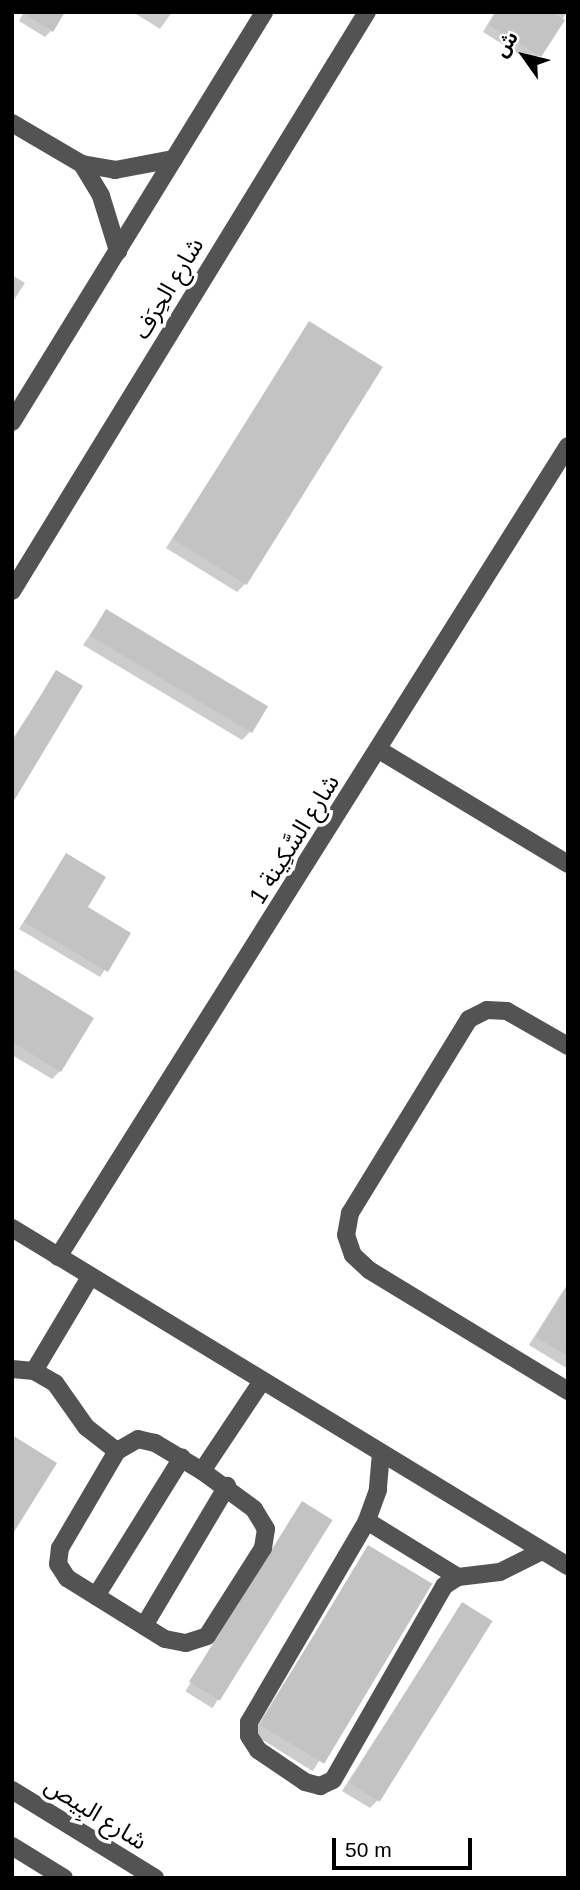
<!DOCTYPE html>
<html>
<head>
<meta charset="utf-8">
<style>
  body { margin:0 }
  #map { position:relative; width:580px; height:1890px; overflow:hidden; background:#fff; font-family:Arial,"Noto Sans Arabic",sans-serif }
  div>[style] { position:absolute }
  .shadow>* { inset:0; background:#0003; transform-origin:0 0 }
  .building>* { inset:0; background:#c3c3c3; transform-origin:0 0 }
  .minor>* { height:18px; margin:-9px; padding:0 9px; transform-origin:9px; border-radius:9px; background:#535353 }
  span { translate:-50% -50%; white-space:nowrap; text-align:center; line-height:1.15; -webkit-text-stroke:7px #fff; paint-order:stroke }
  .street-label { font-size:24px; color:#000 }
  .frame { position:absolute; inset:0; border:14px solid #000; pointer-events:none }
  .north { position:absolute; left:489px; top:21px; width:70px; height:70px; -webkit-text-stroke:5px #fff; paint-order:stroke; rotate:304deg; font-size:19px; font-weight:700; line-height:28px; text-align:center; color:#000 }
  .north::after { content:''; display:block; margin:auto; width:24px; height:32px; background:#000; clip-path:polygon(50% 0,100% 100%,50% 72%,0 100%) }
  .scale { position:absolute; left:332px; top:1838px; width:140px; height:32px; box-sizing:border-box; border:4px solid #000; border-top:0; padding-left:9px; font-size:21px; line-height:24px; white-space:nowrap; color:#000; -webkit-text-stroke:5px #fff; paint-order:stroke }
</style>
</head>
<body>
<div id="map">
  <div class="shadow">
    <i style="clip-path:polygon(24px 12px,51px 31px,45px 37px,19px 21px)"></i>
    <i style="clip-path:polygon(133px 12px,172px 12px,160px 29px)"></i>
    <i style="clip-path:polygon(495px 12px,567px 12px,533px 63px,483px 32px)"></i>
    <i style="clip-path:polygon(12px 275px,25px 283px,12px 303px)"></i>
    <i style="clip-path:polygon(310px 323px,245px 584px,237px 592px,166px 548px)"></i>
    <i style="clip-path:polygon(106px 611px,250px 732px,242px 740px,83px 645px)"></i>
    <i style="clip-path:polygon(56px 672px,12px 801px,12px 740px)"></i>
    <i style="clip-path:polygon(66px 855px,86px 908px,129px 933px,100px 977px,19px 929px)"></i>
    <i style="clip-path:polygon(12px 970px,60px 1071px,52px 1079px,12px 1055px)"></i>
    <i style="clip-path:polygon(568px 1283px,568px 1369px,529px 1345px)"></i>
    <i style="left:303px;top:1503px;width:32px;height:222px;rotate:32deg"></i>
    <i style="left:369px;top:1547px;width:71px;height:220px;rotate:32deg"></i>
    <i style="clip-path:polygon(462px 1604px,378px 1800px,370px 1808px,342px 1791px)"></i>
  </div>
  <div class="building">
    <i style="clip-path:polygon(21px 12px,65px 12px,53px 32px)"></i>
    <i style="clip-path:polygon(496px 12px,553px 12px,565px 20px,541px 57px,489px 25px)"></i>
    <i style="left:309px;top:321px;width:87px;height:257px;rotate:32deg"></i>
    <i style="left:106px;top:609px;width:189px;height:31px;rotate:31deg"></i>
    <i style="clip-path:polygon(56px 670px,83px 686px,12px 804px,12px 743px)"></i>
    <i style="clip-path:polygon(66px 853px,106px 877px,88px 907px,131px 933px,108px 972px,24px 922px)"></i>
    <i style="clip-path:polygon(12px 968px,94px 1018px,61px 1072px,12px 1042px)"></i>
    <i style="clip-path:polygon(568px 1285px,568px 1356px,536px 1337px)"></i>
    <i style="clip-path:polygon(12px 1435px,57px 1463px,12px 1535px)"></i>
    <i style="left:302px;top:1501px;width:36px;height:213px;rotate:32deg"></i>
    <i style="left:368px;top:1545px;width:75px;height:210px;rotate:31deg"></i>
    <i style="left:462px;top:1602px;width:36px;height:213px;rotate:32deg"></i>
  </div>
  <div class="minor">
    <i style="left:12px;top:123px;width:81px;rotate:30.4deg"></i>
    <i style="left:82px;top:164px;width:34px;rotate:10deg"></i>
    <i style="left:115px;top:170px;width:60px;rotate:-10.6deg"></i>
    <i style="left:82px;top:164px;width:37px;rotate:59deg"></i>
    <i style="left:101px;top:196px;width:58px;rotate:72.8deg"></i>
    <i style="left:12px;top:422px;width:481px;rotate:-58.4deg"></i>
    <i style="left:12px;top:591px;width:679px;rotate:-58.49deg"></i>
    <i style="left:379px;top:750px;width:221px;rotate:31.1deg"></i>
    <i style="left:568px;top:1046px;width:70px;rotate:-150.2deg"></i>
    <i style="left:507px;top:1011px;width:20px;rotate:-177deg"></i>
    <i style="left:487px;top:1010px;width:20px;rotate:153deg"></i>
    <i style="left:469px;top:1019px;width:228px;rotate:121.5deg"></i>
    <i style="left:350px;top:1213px;width:22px;rotate:100deg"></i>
    <i style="left:346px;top:1235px;width:21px;rotate:71deg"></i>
    <i style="left:353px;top:1255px;width:22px;rotate:43deg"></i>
    <i style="left:369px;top:1270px;width:233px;rotate:31.3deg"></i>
    <i style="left:12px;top:1228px;width:651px;rotate:31.3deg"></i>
    <i style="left:58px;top:1257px;width:958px;rotate:-57.84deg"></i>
    <i style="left:12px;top:1369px;width:22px;rotate:5deg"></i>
    <i style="left:34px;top:1371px;width:24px;rotate:30deg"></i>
    <i style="left:55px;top:1383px;width:54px;rotate:54.8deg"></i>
    <i style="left:86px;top:1427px;width:39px;rotate:38deg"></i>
    <i style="left:34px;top:1371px;width:109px;rotate:-59.2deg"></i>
    <i style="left:381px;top:1453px;width:37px;rotate:95deg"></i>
    <i style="left:378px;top:1490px;width:33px;rotate:110deg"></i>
    <i style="left:367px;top:1521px;width:233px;rotate:120.4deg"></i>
    <i style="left:249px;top:1722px;width:14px;rotate:90deg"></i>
    <i style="left:249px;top:1736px;width:17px;rotate:57deg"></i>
    <i style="left:258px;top:1750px;width:57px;rotate:34.2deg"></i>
    <i style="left:305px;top:1782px;width:16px;rotate:15deg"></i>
    <i style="left:320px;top:1786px;width:14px;rotate:-25deg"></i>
    <i style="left:333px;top:1780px;width:224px;rotate:-60.2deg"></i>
    <i style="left:444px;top:1586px;width:17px;rotate:-33deg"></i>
    <i style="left:458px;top:1577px;width:42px;rotate:-6.8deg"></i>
    <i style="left:500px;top:1572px;width:47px;rotate:-26.6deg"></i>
    <i style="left:202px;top:1471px;width:55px;rotate:-149.2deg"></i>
    <i style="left:155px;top:1443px;width:17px;rotate:-167deg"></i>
    <i style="left:138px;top:1439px;width:24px;rotate:150deg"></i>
    <i style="left:117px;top:1451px;width:113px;rotate:120.4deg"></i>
    <i style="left:60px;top:1548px;width:16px;rotate:97deg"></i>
    <i style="left:58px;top:1564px;width:17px;rotate:57deg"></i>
    <i style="left:67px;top:1578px;width:115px;rotate:31.9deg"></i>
    <i style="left:165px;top:1639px;width:21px;rotate:11deg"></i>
    <i style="left:186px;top:1643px;width:22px;rotate:-18deg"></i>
    <i style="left:207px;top:1636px;width:104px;rotate:-57.5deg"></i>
    <i style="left:263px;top:1548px;width:19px;rotate:-81deg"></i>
    <i style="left:266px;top:1529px;width:23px;rotate:-121deg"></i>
    <i style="left:254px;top:1509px;width:64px;rotate:-143.8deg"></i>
    <i style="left:202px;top:1471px;width:108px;rotate:-56.3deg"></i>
    <i style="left:367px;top:1521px;width:107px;rotate:31.6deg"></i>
    <i style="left:96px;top:1596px;width:163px;rotate:-58.1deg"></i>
    <i style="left:144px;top:1626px;width:163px;rotate:-59.3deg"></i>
    <i style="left:12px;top:1790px;width:168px;rotate:31.6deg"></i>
    <i style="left:12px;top:1846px;width:61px;rotate:31.6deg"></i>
  </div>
  <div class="street-label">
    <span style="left:168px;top:288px;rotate:-59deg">شارع الحِرَف</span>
    <span style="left:294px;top:839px;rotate:-58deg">شارع السَّكِينة 1</span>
    <span style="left:96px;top:1813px;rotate:32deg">شارع البِيص</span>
  </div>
  <div class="frame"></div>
  <div class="north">ش</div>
  <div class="scale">50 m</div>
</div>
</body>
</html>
